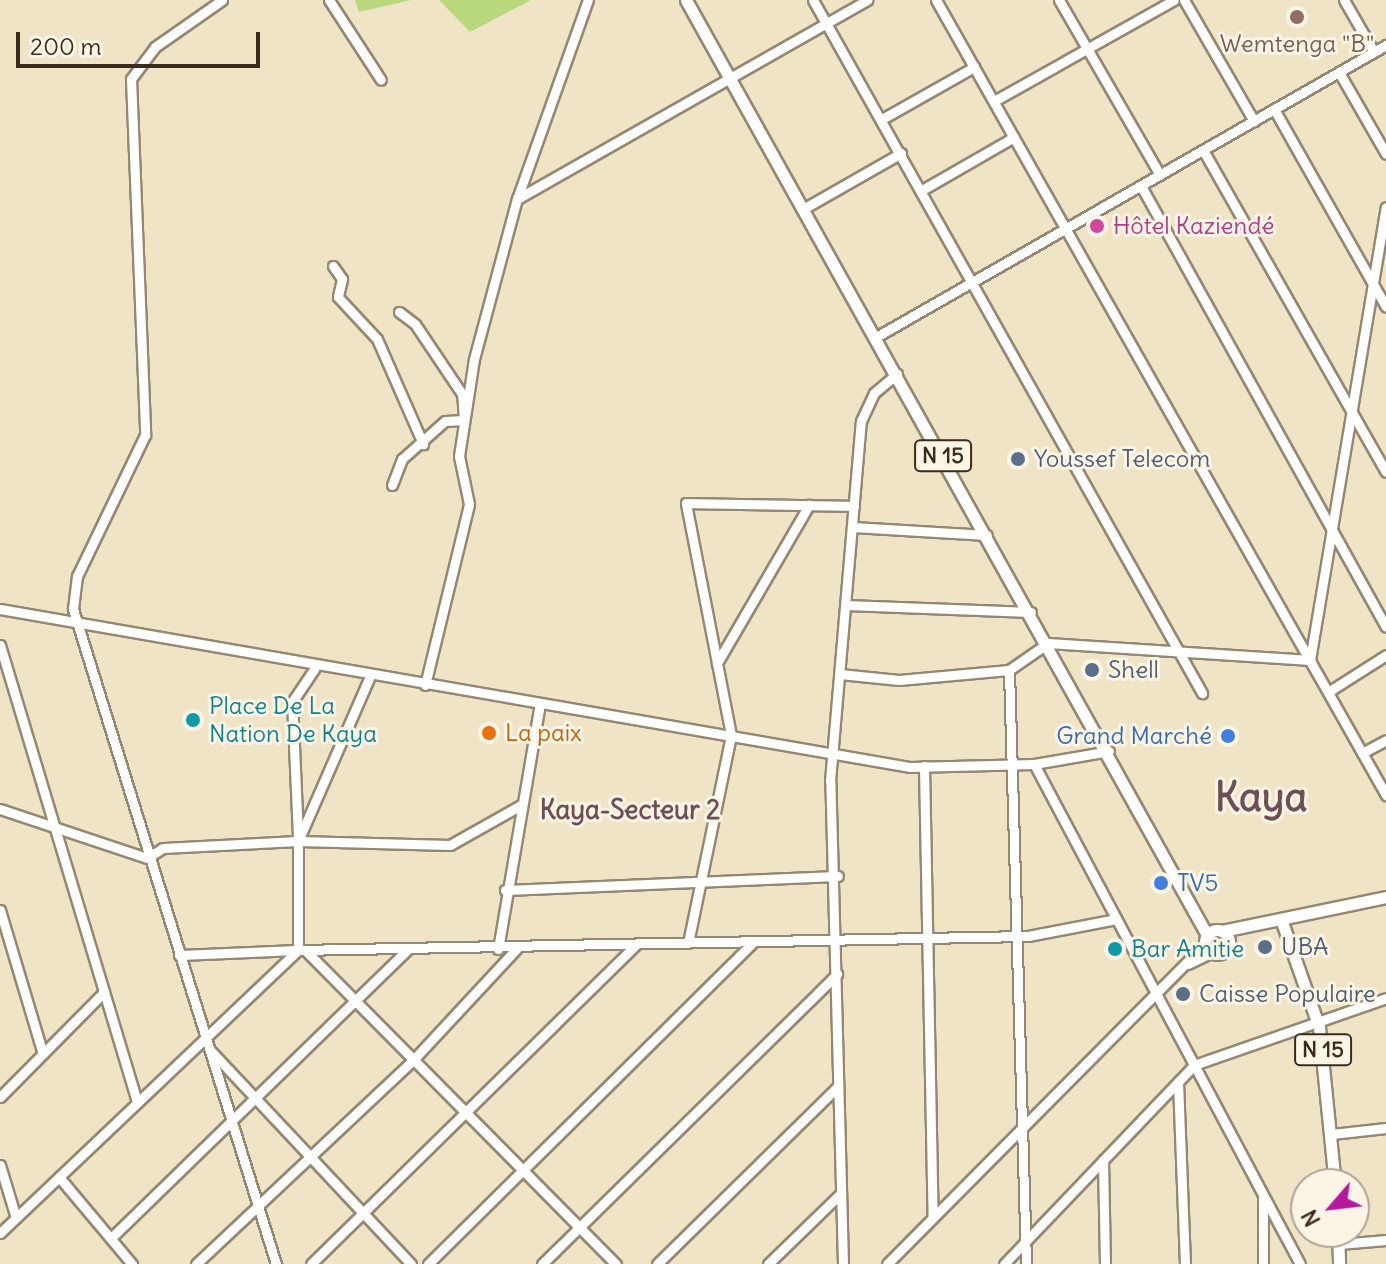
<!DOCTYPE html>
<html>
<head>
<meta charset="utf-8">
<style>
  body { margin:0 }
  #map { position:relative; width:1386px; height:1264px; overflow:hidden; background:#efe5c6; font-family:Delius,sans-serif }
  div>[style] { position:absolute }
  .green>* { inset:0; background:#b9d77d }
  .roads { filter:drop-shadow(2px 0 #958872) drop-shadow(-2px 0 #958872) drop-shadow(0 2px #958872) drop-shadow(0 -2px #958872) }
  .minor>* { height:9px; margin:-4.5px; padding:0 4.5px; transform-origin:4.5px; border-radius:4.5px; background:#fff }
  .major>* { height:11px; margin:-5.5px; padding:0 5.5px; transform-origin:5.5px; border-radius:5.5px; background:#fff }
  .major>.ring { margin:-5.5px; padding:0; box-sizing:content-box; background:none; border:11px solid #fff; border-radius:50% }
  .dots>* { width:22px; height:22px; translate:-50% -50%; box-sizing:border-box; border:4px solid #fcf5e5; border-radius:50% }
  span { translate:-50% -50%; white-space:nowrap; text-align:center; line-height:1.15; -webkit-text-stroke:6px #fcf5e5; paint-order:stroke }
  .shield-label span { padding:2px 6px; background:#fcf5e5; border:2px solid; border-radius:6px; -webkit-text-stroke-width:0 }
  .shield-label { font-size:22px; color:#3b2a1e; font-weight:700 }
  .education-label { font-size:24px; color:#785e54 }
  .hotel-label { font-size:24px; color:#b23c85 }
  .left { translate:0 -50%; text-align:left }
  .service-label { font-size:24px; color:#4e5e75 }
  .culture-label { font-size:24px; color:#0d838f }
  .food-label { font-size:24px; color:#c56008 }
  .shop-label { font-size:24px; color:#366cbe }
  .right { translate:-100% -50%; text-align:right }
  .neighbourhood-label { font-size:26px; color:#6f4f56; font-weight:700 }
  .town-label { font-size:40px; color:#6f4f56; font-weight:700 }
  .north { position:absolute; left:1290px; top:1168px; width:80px; height:80px; box-sizing:border-box; background:#fcf5e5; border:2px solid #afa495; border-radius:50%; rotate:242deg; font-size:22px; font-weight:700; line-height:32px; text-align:center; color:#3b2a1e }
  .north::after { content:''; display:block; margin:auto; width:28px; height:36px; background:#b5179e; clip-path:polygon(50% 0,100% 100%,50% 72%,0 100%) }
  .scale { position:absolute; left:16px; top:32px; width:244px; height:36px; box-sizing:border-box; border:4px solid #3b2a1e; border-top:0; padding-left:10px; font-size:24px; line-height:28px; white-space:nowrap; color:#3b2a1e; -webkit-text-stroke:6px #fcf5e5; paint-order:stroke }
</style>
</head>
<body>
<div id="map">
  <div class="green">
    <i style="clip-path:polygon(355px 0,411px 0,359px 12px)"></i>
    <i style="clip-path:polygon(439px 0,531px 0,470px 32px)"></i>
  </div>
  <div class="roads">
    <div class="minor">
      <i style="left:222px;top:0;width:82px;rotate:145deg"></i>
      <i style="left:155px;top:47px;width:40px;rotate:127deg"></i>
      <i style="left:131px;top:79px;width:356px;rotate:87.7deg"></i>
      <i style="left:145px;top:435px;width:157px;rotate:115.7deg"></i>
      <i style="left:77px;top:576px;width:33px;rotate:97deg"></i>
      <i style="left:73px;top:609px;width:686px;rotate:72.78deg"></i>
      <i style="left:329px;top:0;width:95px;rotate:57deg"></i>
      <i style="left:813px;top:0;width:795px;rotate:60.69deg"></i>
      <i style="left:936px;top:0;width:914px;rotate:60.49deg"></i>
      <i style="left:1059px;top:0;width:202px;rotate:60deg"></i>
      <i style="left:1184px;top:0;width:140px;rotate:60deg"></i>
      <i style="left:1344px;top:0;width:60px;rotate:60deg"></i>
      <i style="left:1340px;top:74px;width:92px;rotate:60.1deg"></i>
      <i style="left:994px;top:101px;width:206px;rotate:-29.3deg"></i>
      <i style="left:1274px;top:109px;width:227px;rotate:60.5deg"></i>
      <i style="left:882px;top:119px;width:106px;rotate:-29.5deg"></i>
      <i style="left:1203px;top:150px;width:370px;rotate:60.4deg"></i>
      <i style="left:1141px;top:186px;width:504px;rotate:60.95deg"></i>
      <i style="left:922px;top:190px;width:106px;rotate:-29.9deg"></i>
      <i style="left:517px;top:199px;width:403px;rotate:-29.6deg"></i>
      <i style="left:803px;top:209px;width:113px;rotate:-29.7deg"></i>
      <i style="left:333px;top:266px;width:16px;rotate:55deg"></i>
      <i style="left:342px;top:279px;width:18px;rotate:103deg"></i>
      <i style="left:338px;top:297px;width:57px;rotate:47.1deg"></i>
      <i style="left:377px;top:339px;width:115px;rotate:66.3deg"></i>
      <i style="left:876px;top:337px;width:588px;rotate:-29.79deg"></i>
      <i style="left:392px;top:485px;width:28px;rotate:-69deg"></i>
      <i style="left:402px;top:459px;width:57px;rotate:-41.5deg"></i>
      <i style="left:445px;top:421px;width:19px;rotate:-3deg"></i>
      <i style="left:464px;top:420px;width:26px;rotate:-94deg"></i>
      <i style="left:462px;top:394px;width:84px;rotate:-123.9deg"></i>
      <i style="left:415px;top:324px;width:20px;rotate:-143deg"></i>
      <i style="left:853px;top:527px;width:134px;rotate:3.4deg"></i>
      <i style="left:846px;top:605px;width:185px;rotate:2.2deg"></i>
      <i style="left:0;top:609px;width:924px;rotate:9.85deg"></i>
      <i style="left:910px;top:767px;width:124px;rotate:-1.4deg"></i>
      <i style="left:1034px;top:764px;width:76px;rotate:-9.8deg"></i>
      <i style="left:0;top:645px;width:477px;rotate:73.3deg"></i>
      <i style="left:717px;top:663px;width:183px;rotate:-59.8deg"></i>
      <i style="left:1009px;top:670px;width:594px;rotate:88.36deg"></i>
      <i style="left:840px;top:674px;width:59px;rotate:5.8deg"></i>
      <i style="left:899px;top:680px;width:110px;rotate:-5.2deg"></i>
      <i style="left:1009px;top:670px;width:47px;rotate:-34.7deg"></i>
      <i style="left:1048px;top:643px;width:263px;rotate:3.7deg"></i>
      <i style="left:1310px;top:660px;width:459px;rotate:-80.5deg"></i>
      <i style="left:425px;top:685px;width:186px;rotate:-76.3deg"></i>
      <i style="left:469px;top:504px;width:49px;rotate:-101.8deg"></i>
      <i style="left:459px;top:456px;width:98px;rotate:-81.2deg"></i>
      <i style="left:474px;top:359px;width:166px;rotate:-75deg"></i>
      <i style="left:517px;top:199px;width:211px;rotate:-70.4deg"></i>
      <i style="left:1328px;top:692px;width:69px;rotate:-32.5deg"></i>
      <i style="left:1362px;top:753px;width:27px;rotate:-28deg"></i>
      <i style="left:1034px;top:764px;width:566px;rotate:61.99deg"></i>
      <i style="left:924px;top:766px;width:451px;rotate:88.9deg"></i>
      <i style="left:0;top:809px;width:155px;rotate:18.4deg"></i>
      <i style="left:147px;top:858px;width:19px;rotate:-32deg"></i>
      <i style="left:163px;top:848px;width:135px;rotate:-3deg"></i>
      <i style="left:298px;top:837px;width:135px;rotate:-92.5deg"></i>
      <i style="left:292px;top:702px;width:40px;rotate:-56deg"></i>
      <i style="left:298px;top:841px;width:180px;rotate:-66.4deg"></i>
      <i style="left:505px;top:890px;width:333px;rotate:-2.4deg"></i>
      <i style="left:0;top:910px;width:150px;rotate:73.4deg"></i>
      <i style="left:688px;top:943px;width:212px;rotate:-78.3deg"></i>
      <i style="left:731px;top:735px;width:236px;rotate:-101deg"></i>
      <i style="left:686px;top:503px;width:168px;rotate:1deg"></i>
      <i style="left:498px;top:949px;width:249px;rotate:-80.3deg"></i>
      <i style="left:306px;top:951px;width:441px;rotate:45.3deg"></i>
      <i style="left:179px;top:955px;width:119px;rotate:-2.4deg"></i>
      <i style="left:298px;top:950px;width:109px;rotate:-90deg"></i>
      <i style="left:298px;top:841px;width:152px;rotate:1.5deg"></i>
      <i style="left:450px;top:845px;width:81px;rotate:-29.4deg"></i>
      <i style="left:1188px;top:964px;width:25px;rotate:-26deg"></i>
      <i style="left:211px;top:1051px;width:292px;rotate:46.8deg"></i>
      <i style="left:1178px;top:1082px;width:182px;rotate:87.8deg"></i>
      <i style="left:0;top:1097px;width:148px;rotate:-45.3deg"></i>
      <i style="left:1332px;top:1134px;width:54px;rotate:-6.3deg"></i>
      <i style="left:1103px;top:1160px;width:104px;rotate:88.9deg"></i>
      <i style="left:0;top:1165px;width:55px;rotate:73.2deg"></i>
      <i style="left:59px;top:1177px;width:114px;rotate:50deg"></i>
      <i style="left:1263px;top:1197px;width:67px;rotate:90deg"></i>
      <i style="left:0;top:1233px;width:411px;rotate:-43.5deg"></i>
      <i style="left:298px;top:950px;width:730px;rotate:-1.1deg"></i>
      <i style="left:1028px;top:936px;width:90px;rotate:-10.9deg"></i>
      <i style="left:111px;top:1238px;width:413px;rotate:-44.2deg"></i>
      <i style="left:1339px;top:1244px;width:47px;rotate:-4.9deg"></i>
      <i style="left:196px;top:1264px;width:299px;rotate:-43.2deg"></i>
      <i style="left:414px;top:1059px;width:151px;rotate:-47.1deg"></i>
      <i style="left:311px;top:1264px;width:455px;rotate:-44.5deg"></i>
      <i style="left:428px;top:1264px;width:459px;rotate:-44.7deg"></i>
      <i style="left:542px;top:1264px;width:414px;rotate:-44.5deg"></i>
      <i style="left:657px;top:1264px;width:254px;rotate:-44.5deg"></i>
      <i style="left:768px;top:1264px;width:102px;rotate:-44.2deg"></i>
      <i style="left:843px;top:1264px;width:483px;rotate:-91.5deg"></i>
      <i style="left:830px;top:781px;width:361px;rotate:-85.1deg"></i>
      <i style="left:861px;top:421px;width:31px;rotate:-65deg"></i>
      <i style="left:874px;top:393px;width:30px;rotate:-40deg"></i>
      <i style="left:887px;top:1264px;width:451px;rotate:-45.2deg"></i>
      <i style="left:1004px;top:1264px;width:275px;rotate:-46.3deg"></i>
      <i style="left:1194px;top:1065px;width:203px;rotate:-19.2deg"></i>
    </div>
    <div class="major">
      <i style="left:686px;top:0;width:1070px;rotate:60.87deg"></i>
      <i style="left:1282px;top:922px;width:111px;rotate:70.6deg"></i>
      <i style="left:1319px;top:1027px;width:158px;rotate:84.2deg"></i>
      <i class="ring" style="left:1205px;top:930px;width:13px;height:13px"></i>
      <i style="left:1222px;top:931px;width:167px;rotate:-11.7deg"></i>
      <i style="left:1338px;top:1232px;width:32px;rotate:88deg"></i>
    </div>
  </div>
  <div class="dots">
    <i style="left:1297px;top:17px;background:#8d6e63"></i>
    <i style="left:1097px;top:226px;background:#d1479c"></i>
    <i style="left:1018px;top:459px;background:#5c6f8a"></i>
    <i style="left:1092px;top:670px;background:#5c6f8a"></i>
    <i style="left:193px;top:720px;background:#0f9aa8"></i>
    <i style="left:489px;top:733px;background:#e8710a"></i>
    <i style="left:1228px;top:736px;background:#3f7fe0"></i>
    <i style="left:1161px;top:883px;background:#3f7fe0"></i>
    <i style="left:1265px;top:947px;background:#5c6f8a"></i>
    <i style="left:1115px;top:949px;background:#0f9aa8"></i>
    <i style="left:1183px;top:994px;background:#5c6f8a"></i>
  </div>
  <div class="shield-label">
    <span style="left:943px;top:456px">N 15</span>
    <span style="left:1323px;top:1050px">N 15</span>
  </div>
  <div class="education-label">
    <span style="left:1297px;top:44px">Wemtenga "B"</span>
  </div>
  <div class="hotel-label">
    <span class="left" style="left:1113px;top:226px">Hôtel Kaziendé</span>
  </div>
  <div class="service-label">
    <span class="left" style="left:1034px;top:459px">Youssef Telecom</span>
    <span class="left" style="left:1108px;top:670px">Shell</span>
    <span class="left" style="left:1281px;top:947px">UBA</span>
    <span class="left" style="left:1199px;top:994px">Caisse Populaire</span>
  </div>
  <div class="culture-label">
    <span class="left" style="left:209px;top:720px">Place De La<br>Nation De Kaya</span>
    <span class="left" style="left:1131px;top:949px">Bar Amitie</span>
  </div>
  <div class="food-label">
    <span class="left" style="left:505px;top:733px">La paix</span>
  </div>
  <div class="shop-label">
    <span class="right" style="left:1212px;top:736px">Grand Marché</span>
    <span class="left" style="left:1177px;top:883px">TV5</span>
  </div>
  <div class="neighbourhood-label">
    <span style="left:630px;top:810px">Kaya-Secteur 2</span>
  </div>
  <div class="town-label">
    <span style="left:1261px;top:797px">Kaya</span>
  </div>
  <div class="north">N</div>
  <div class="scale">200 m</div>
</div>
</body>
</html>
